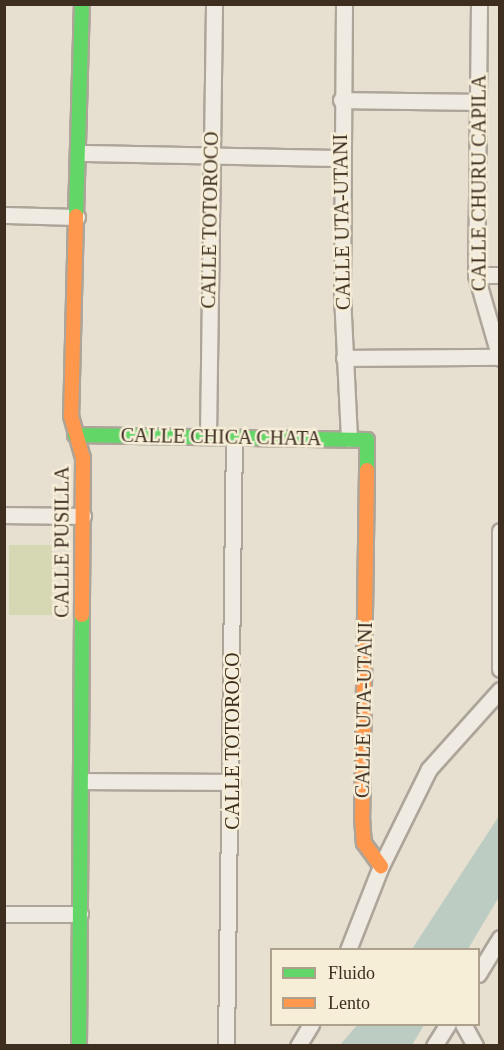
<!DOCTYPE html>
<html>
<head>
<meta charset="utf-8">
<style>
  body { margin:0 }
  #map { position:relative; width:504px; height:1050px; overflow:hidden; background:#e7e0d1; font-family:Georgia,serif }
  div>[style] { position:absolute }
  .green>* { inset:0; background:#d6d7b3; transform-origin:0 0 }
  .water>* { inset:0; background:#bcccc2 }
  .roads { filter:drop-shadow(2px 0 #ada599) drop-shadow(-2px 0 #ada599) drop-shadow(0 2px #ada599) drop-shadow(0 -2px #ada599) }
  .street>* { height:15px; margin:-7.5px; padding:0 7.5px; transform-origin:7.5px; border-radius:7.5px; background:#efebe3 }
  .fast>* { height:14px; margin:-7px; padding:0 7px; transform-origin:7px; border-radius:7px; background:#63d668 }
  .slow>* { height:14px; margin:-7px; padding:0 7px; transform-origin:7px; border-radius:7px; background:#ff974d }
  span { translate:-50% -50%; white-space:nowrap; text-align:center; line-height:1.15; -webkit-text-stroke:5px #f7eed8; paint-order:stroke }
  .street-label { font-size:20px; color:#3d2e20 }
  .frame { position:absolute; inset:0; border:6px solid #3d2e20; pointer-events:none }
  .legend { position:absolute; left:270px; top:948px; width:210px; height:78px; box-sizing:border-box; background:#f7eed8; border:2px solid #ada18e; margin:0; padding:8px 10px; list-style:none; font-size:18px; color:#3d2e20 }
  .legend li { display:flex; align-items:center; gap:12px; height:30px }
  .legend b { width:30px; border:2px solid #ada18e }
</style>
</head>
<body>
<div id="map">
  <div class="green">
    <i style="left:9px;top:545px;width:43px;height:70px"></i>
  </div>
  <div class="water">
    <i style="clip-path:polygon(499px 816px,499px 897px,468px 949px,412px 949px)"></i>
    <i style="clip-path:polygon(357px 1025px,357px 1024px,424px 1025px,412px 1045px,340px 1045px)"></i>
  </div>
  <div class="roads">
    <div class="street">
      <i style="left:344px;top:4px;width:291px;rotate:90.4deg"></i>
      <i style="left:342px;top:295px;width:144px;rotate:87.2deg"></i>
      <i style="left:479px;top:4px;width:271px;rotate:90.6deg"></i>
      <i style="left:476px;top:275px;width:86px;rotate:73.9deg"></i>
      <i style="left:341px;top:100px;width:136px;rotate:0.8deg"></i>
      <i style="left:80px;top:153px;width:261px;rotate:1.1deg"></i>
      <i style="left:4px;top:215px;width:73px;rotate:1.6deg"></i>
      <i style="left:476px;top:275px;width:24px"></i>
      <i style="left:344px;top:358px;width:155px;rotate:-0.4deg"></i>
      <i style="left:208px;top:436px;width:432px;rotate:-89.2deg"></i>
      <i style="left:4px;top:515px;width:79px;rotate:0.7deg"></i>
      <i style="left:500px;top:531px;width:138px;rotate:90deg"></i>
      <i style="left:81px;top:781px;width:151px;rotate:0.4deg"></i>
      <i style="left:4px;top:914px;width:76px"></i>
      <i style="left:348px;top:950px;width:90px;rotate:-68.6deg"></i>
      <i style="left:381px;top:866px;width:108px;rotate:-63.7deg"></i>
      <i style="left:429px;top:769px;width:106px;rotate:-48.1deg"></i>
      <i style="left:478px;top:974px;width:42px;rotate:-58.6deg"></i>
      <i style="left:463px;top:1024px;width:25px;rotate:61deg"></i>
      <i style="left:226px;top:1046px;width:609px;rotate:-89.25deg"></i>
      <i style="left:298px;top:1046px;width:26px;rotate:-59deg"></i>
      <i style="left:434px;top:1046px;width:26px;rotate:-58deg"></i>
    </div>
    <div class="fast">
      <i style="left:76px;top:216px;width:212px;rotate:-88.4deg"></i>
      <i style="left:75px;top:435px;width:292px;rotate:1deg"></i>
      <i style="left:367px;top:440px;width:30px;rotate:90deg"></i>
      <i style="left:79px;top:1046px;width:431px;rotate:-89.6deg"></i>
    </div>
    <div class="slow">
      <i style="left:76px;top:216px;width:200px;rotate:91.4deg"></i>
      <i style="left:71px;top:416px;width:44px;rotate:74.1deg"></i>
      <i style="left:83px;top:458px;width:157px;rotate:90.4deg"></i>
      <i style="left:367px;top:470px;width:347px;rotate:90.8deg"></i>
      <i style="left:362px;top:817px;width:26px;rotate:86deg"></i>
      <i style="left:364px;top:843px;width:29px;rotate:54deg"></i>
    </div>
  </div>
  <div class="street-label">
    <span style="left:479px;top:183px;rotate:-90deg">CALLE CHURU CAPILA</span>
    <span style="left:210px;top:220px;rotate:-89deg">CALLE TOTOROCO</span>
    <span style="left:342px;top:222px;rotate:-91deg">CALLE UTA-UTANI</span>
    <span style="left:221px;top:437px;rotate:1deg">CALLE CHICA CHATA</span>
    <span style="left:62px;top:542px;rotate:-90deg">CALLE PUSILLA</span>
    <span style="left:364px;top:710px;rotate:-89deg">CALLE UTA-UTANI</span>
    <span style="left:232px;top:741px;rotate:-90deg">CALLE TOTOROCO</span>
  </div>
  <div class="frame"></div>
  <ul class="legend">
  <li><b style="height:8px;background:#63d668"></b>Fluido</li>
  <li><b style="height:8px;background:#ff974d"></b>Lento</li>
  </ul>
</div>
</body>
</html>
